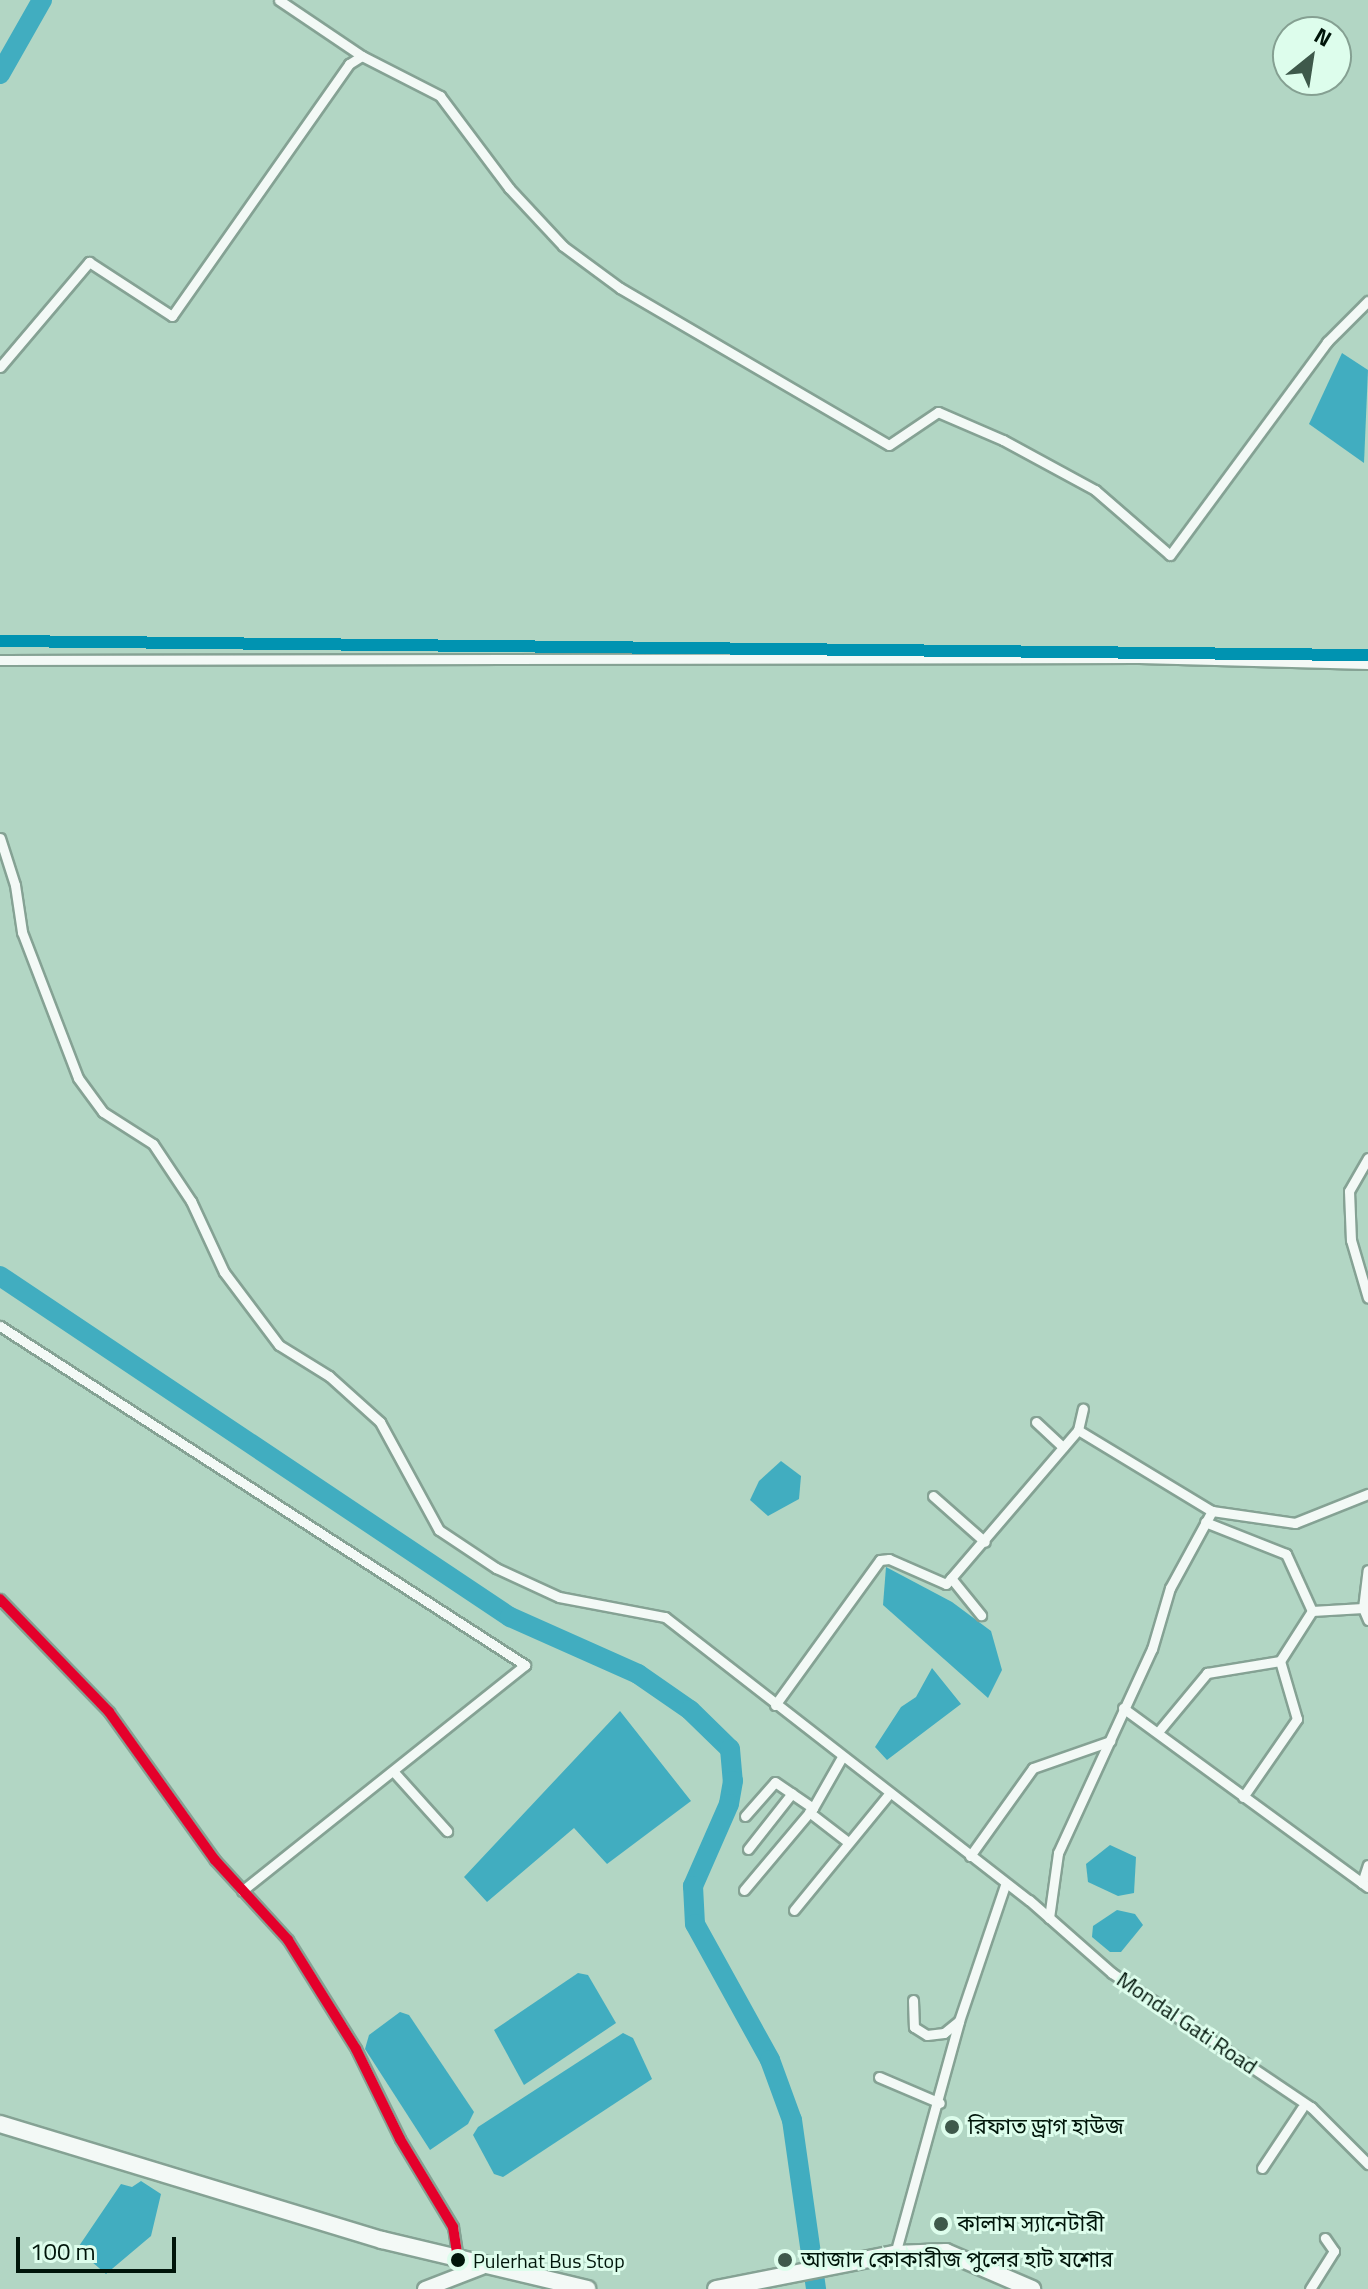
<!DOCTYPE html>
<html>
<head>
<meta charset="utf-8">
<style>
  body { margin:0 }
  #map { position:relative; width:1368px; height:2289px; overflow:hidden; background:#b2d6c4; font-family:"Titillium Web","Noto Sans Bengali",sans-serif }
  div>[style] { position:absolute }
  .water>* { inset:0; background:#41adc0 }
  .river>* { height:20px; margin:-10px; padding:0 10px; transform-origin:10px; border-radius:10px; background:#41adc0 }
  .roads { filter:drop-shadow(2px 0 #85a294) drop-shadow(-2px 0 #85a294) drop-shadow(0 2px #85a294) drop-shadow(0 -2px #85a294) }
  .minor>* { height:9px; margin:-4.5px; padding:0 4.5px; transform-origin:4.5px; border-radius:4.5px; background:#f3f9f6 }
  .secondary>* { height:14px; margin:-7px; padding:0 7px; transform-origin:7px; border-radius:7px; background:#f3f9f6 }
  .trunk>* { height:16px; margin:-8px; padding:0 8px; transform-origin:8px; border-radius:8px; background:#f3f9f6 }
  .bus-1>* { height:10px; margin:-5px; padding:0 5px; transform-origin:5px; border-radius:5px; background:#e4002b }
  .rail-1>* { height:12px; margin:-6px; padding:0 6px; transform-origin:6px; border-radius:6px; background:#0093b1 }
  .dots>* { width:22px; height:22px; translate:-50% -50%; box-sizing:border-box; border:4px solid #ddfdec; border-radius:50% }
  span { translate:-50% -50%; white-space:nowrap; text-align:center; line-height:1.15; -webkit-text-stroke:6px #ddfdec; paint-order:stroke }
  .bus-label { font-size:20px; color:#00150a }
  .left { translate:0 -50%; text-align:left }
  .street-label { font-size:22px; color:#00150a }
  .poi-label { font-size:22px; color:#00150a }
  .north { position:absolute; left:1272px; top:16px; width:80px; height:80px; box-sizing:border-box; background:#ddfdec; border:2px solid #85a092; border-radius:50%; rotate:30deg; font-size:22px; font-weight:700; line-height:32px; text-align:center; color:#00150a }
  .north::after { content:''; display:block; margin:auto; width:28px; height:36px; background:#3e594b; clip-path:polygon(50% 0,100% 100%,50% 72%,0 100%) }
  .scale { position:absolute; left:16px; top:2237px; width:160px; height:36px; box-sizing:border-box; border:4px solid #00150a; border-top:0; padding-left:10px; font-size:24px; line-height:28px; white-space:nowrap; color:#00150a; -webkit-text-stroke:6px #ddfdec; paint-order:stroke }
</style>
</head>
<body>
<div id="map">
  <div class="water">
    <i style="clip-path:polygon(1342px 353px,1368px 370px,1364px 463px,1309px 424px)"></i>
    <i style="clip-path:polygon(781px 1461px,801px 1476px,799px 1499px,768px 1516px,750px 1500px,759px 1481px)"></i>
    <i style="clip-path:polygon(886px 1567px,952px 1602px,991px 1631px,1002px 1670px,988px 1698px,883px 1605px)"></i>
    <i style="clip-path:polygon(932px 1668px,961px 1704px,887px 1760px,875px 1747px,901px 1707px,916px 1697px)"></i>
    <i style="clip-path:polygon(620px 1711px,691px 1801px,607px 1864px,574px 1828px,487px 1902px,464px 1877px)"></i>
    <i style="clip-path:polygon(1110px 1845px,1136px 1857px,1134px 1893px,1118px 1896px,1088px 1882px,1086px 1864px)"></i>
    <i style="clip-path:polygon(1117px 1910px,1135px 1914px,1143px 1925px,1121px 1952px,1110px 1952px,1092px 1937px,1093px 1926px)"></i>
    <i style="clip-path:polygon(578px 1973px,588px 1975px,616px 2023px,524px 2085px,494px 2030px)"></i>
    <i style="clip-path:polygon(400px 2012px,409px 2015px,474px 2112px,468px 2124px,430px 2150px,365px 2049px,369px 2035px)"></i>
    <i style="clip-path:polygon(623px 2033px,633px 2038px,652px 2079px,503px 2177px,494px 2174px,473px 2135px,478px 2127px)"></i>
    <i style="clip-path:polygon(141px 2181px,161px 2194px,151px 2236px,106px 2274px,77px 2249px,121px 2184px,132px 2187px)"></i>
  </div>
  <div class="river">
    <i style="left:0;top:74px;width:85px;rotate:-60.4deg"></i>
    <i style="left:0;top:1276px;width:613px;rotate:33.77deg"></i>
    <i style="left:510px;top:1617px;width:140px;rotate:24deg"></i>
    <i style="left:638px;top:1674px;width:63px;rotate:34.7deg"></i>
    <i style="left:690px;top:1710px;width:56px;rotate:44.3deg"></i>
    <i style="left:730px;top:1749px;width:32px;rotate:85deg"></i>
    <i style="left:733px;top:1781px;width:23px;rotate:100deg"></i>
    <i style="left:729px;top:1804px;width:90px;rotate:113.7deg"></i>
    <i style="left:693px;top:1886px;width:38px;rotate:87deg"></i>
    <i style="left:695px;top:1924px;width:155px;rotate:61.1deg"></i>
    <i style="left:770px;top:2060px;width:64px;rotate:69.9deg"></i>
    <i style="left:792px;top:2120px;width:171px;rotate:81.9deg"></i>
  </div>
  <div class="roads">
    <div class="minor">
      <i style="left:279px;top:0;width:100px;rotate:34deg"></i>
      <i style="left:0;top:367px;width:138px;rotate:-49.7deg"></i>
      <i style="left:89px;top:262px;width:99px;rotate:33deg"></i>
      <i style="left:172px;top:316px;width:308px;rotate:-54.9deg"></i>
      <i style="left:349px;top:64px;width:15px;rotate:-32deg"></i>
      <i style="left:362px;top:56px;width:88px;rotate:27.1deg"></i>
      <i style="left:440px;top:96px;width:115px;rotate:53.1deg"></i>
      <i style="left:509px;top:188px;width:79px;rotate:47deg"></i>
      <i style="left:563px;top:246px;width:71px;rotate:36.4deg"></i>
      <i style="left:620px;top:288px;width:311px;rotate:30.3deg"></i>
      <i style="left:889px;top:445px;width:59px;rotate:-34deg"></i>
      <i style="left:938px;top:412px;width:71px;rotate:23.3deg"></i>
      <i style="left:1003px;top:440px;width:105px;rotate:28.5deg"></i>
      <i style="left:1095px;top:490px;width:99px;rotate:40.9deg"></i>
      <i style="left:1170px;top:555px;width:265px;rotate:-53.6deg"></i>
      <i style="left:1327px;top:342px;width:58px;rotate:-45deg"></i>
      <i style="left:0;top:660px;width:1139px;rotate:-0.1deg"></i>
      <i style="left:1139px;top:658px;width:229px;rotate:1.5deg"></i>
      <i style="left:0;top:838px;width:49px;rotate:72.3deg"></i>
      <i style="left:15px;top:885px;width:48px;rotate:81.5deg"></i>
      <i style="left:22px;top:932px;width:156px;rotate:69deg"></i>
      <i style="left:78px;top:1078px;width:42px;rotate:53.7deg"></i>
      <i style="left:103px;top:1112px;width:59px;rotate:32.6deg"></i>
      <i style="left:153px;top:1144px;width:69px;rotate:56.3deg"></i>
      <i style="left:191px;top:1201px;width:78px;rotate:65.1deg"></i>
      <i style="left:224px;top:1272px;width:91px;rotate:53deg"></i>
      <i style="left:279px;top:1345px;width:59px;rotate:31.8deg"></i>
      <i style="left:329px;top:1376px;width:69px;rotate:42deg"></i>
      <i style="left:380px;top:1422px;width:123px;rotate:61.4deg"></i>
      <i style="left:439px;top:1530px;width:69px;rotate:33.7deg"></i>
      <i style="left:496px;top:1568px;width:69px;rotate:24.7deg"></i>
      <i style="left:559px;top:1597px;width:108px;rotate:10.7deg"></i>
      <i style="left:665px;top:1617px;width:461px;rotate:37.9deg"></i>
      <i style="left:1029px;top:1900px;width:111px;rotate:41.3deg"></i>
      <i style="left:1112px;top:1973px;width:240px;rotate:34deg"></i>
      <i style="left:1311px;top:2107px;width:81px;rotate:45deg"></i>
      <i style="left:1368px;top:1158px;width:38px;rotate:120deg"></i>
      <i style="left:1349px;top:1191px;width:49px;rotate:87.7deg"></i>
      <i style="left:1351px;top:1240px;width:60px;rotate:73.7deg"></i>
      <i style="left:0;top:1326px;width:625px;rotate:32.85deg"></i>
      <i style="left:525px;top:1665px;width:362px;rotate:141.4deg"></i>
      <i style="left:1036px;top:1422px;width:37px;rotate:43deg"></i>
      <i style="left:1078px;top:1430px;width:22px;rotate:-77deg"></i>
      <i style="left:933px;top:1496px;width:69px;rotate:41.5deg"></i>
      <i style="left:951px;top:1578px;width:48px;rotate:51deg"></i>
      <i style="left:0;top:1599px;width:157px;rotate:46deg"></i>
      <i style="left:109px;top:1712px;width:182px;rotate:54.4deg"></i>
      <i style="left:215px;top:1860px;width:108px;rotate:47.6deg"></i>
      <i style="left:288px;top:1940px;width:128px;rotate:58deg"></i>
      <i style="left:356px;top:2049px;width:100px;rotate:63.9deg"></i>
      <i style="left:400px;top:2139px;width:103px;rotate:58.9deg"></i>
      <i style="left:453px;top:2227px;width:33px;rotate:81deg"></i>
      <i style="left:1363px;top:1608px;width:13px;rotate:67deg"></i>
      <i style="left:1312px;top:1611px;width:51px;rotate:-3.4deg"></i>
      <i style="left:1363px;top:1608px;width:38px;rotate:-83deg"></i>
      <i style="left:775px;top:1705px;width:179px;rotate:-54.1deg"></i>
      <i style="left:880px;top:1560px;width:9px;rotate:-6deg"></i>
      <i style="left:889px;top:1559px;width:62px;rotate:23.7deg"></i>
      <i style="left:946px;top:1584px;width:203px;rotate:-49.4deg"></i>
      <i style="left:1078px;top:1430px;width:157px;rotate:31.2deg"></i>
      <i style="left:1212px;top:1511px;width:84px;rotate:8.2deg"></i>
      <i style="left:1295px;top:1523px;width:79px;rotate:-21.7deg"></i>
      <i style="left:1123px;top:1708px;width:303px;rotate:36.2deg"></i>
      <i style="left:1158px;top:1732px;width:77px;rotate:-50.3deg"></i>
      <i style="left:1207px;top:1673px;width:74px;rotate:-9.3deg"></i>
      <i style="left:1280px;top:1661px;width:59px;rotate:-57.4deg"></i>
      <i style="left:1312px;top:1611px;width:63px;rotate:-114.5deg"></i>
      <i style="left:1286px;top:1554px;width:87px;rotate:-158.4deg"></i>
      <i style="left:393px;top:1771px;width:81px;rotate:48deg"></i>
      <i style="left:1243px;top:1797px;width:95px;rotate:-55.3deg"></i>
      <i style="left:1297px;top:1719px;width:60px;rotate:-106.3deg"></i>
      <i style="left:809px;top:1812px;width:49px;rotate:37.6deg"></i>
      <i style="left:745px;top:1816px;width:45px;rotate:-48.6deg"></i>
      <i style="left:775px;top:1782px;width:46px;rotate:34.4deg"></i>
      <i style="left:748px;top:1849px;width:71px;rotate:-51.8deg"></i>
      <i style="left:970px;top:1856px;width:108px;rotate:-54.4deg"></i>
      <i style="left:1033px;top:1768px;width:82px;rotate:-19.3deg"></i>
      <i style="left:1362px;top:1883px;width:19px;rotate:-72deg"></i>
      <i style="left:744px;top:1890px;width:107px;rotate:-49.9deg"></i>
      <i style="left:813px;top:1808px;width:59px;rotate:-60.4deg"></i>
      <i style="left:794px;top:1910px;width:150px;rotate:-50.7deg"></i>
      <i style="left:1049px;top:1918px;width:66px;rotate:-82.1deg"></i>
      <i style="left:1058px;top:1853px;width:225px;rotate:-65.3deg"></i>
      <i style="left:1152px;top:1649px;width:64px;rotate:-73.6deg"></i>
      <i style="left:1170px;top:1588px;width:88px;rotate:-61.4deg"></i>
      <i style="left:913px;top:2000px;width:27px;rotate:88deg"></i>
      <i style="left:914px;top:2027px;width:15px;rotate:32deg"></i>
      <i style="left:927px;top:2035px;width:17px;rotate:-7deg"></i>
      <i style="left:944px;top:2033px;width:19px;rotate:-39deg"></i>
      <i style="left:879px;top:2077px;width:66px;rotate:23.1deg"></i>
      <i style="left:1262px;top:2168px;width:72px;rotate:-56.3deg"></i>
      <i style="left:895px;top:2254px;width:242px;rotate:-74.6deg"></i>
      <i style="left:959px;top:2021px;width:144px;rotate:-71.3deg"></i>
      <i style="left:1310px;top:2289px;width:45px;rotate:-57.7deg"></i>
      <i style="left:1334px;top:2251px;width:16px;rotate:-125deg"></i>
    </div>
    <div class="secondary">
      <i style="left:425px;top:2289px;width:61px;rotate:-21.1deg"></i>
    </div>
    <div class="trunk">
      <i style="left:0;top:2124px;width:399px;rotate:16.9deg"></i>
      <i style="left:382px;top:2240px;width:211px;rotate:13.4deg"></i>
      <i style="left:716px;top:2289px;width:182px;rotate:-11.1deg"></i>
      <i style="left:895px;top:2254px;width:51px;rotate:-2.2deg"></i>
      <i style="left:946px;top:2252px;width:94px;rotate:23.3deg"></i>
    </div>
  </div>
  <div class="bus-1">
    <i style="left:0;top:1599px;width:157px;rotate:46deg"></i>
    <i style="left:109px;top:1712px;width:182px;rotate:54.4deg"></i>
    <i style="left:215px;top:1860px;width:108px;rotate:47.6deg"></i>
    <i style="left:288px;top:1940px;width:128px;rotate:58deg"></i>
    <i style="left:356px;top:2049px;width:100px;rotate:63.9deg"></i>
    <i style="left:400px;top:2139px;width:103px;rotate:58.9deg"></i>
    <i style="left:453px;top:2227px;width:33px;rotate:81deg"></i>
  </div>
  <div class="rail-1">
    <i style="left:0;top:641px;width:1368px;rotate:0.59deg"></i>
  </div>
  <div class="dots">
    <i style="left:952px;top:2127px;background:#3e594b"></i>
    <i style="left:941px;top:2224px;background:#3e594b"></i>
    <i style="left:458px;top:2260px;background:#00150a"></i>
    <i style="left:785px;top:2260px;background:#3e594b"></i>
  </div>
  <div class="bus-label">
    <span class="left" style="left:473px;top:2260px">Pulerhat Bus Stop</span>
  </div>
  <div class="street-label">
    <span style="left:1187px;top:2023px;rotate:34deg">Mondal Gati Road</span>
  </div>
  <div class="poi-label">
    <span class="left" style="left:968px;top:2127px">রিফাত ড্রাগ হাউজ</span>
    <span class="left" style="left:957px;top:2224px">কালাম স্যানেটারী</span>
    <span class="left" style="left:801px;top:2260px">আজাদ কোকারীজ পুলের হাট যশোর</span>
  </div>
  <div class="north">N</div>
  <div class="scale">100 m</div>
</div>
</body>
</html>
